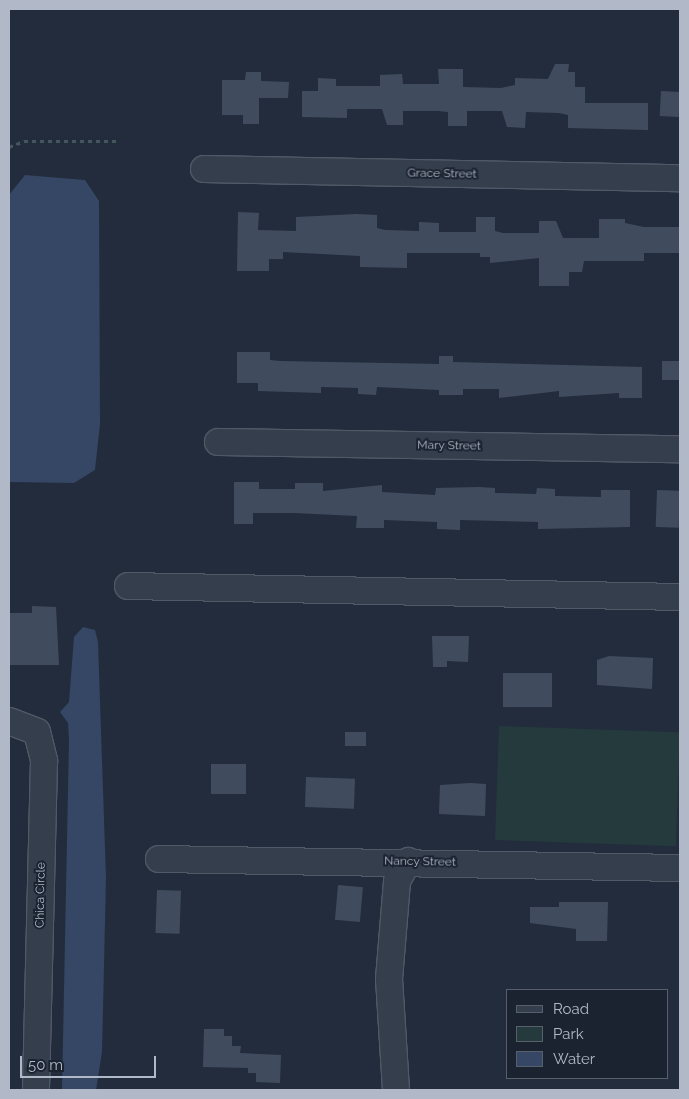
<!DOCTYPE html>
<html>
<head>
<meta charset="utf-8">
<style>
  body { margin:0 }
  #map { position:relative; width:689px; height:1099px; overflow:hidden; background:#222c3c; font-family:Raleway,sans-serif }
  div>[style] { position:absolute }
  .green>* { inset:0; background:#243a3d; transform-origin:0 0 }
  .water>* { inset:0; background:#354764 }
  .building>* { inset:0; background:#404c5e; transform-origin:0 0 }
  .path>* { height:3px; margin-top:-1.5px; transform-origin:0; background:repeating-linear-gradient(90deg,#41575a 0 4px,transparent 0 8px) }
  .roads { filter:drop-shadow(1px 0 #515967) drop-shadow(-1px 0 #515967) drop-shadow(0 1px #515967) drop-shadow(0 -1px #515967) }
  .minor>* { height:26px; margin:-13px; padding:0 13px; transform-origin:13px; border-radius:13px; background:#353e4c }
  span { translate:-50% -50%; white-space:nowrap; text-align:center; line-height:1.15; -webkit-text-stroke:4px #1b2331; paint-order:stroke }
  .street-label { font-size:12px; color:#b1b9c8 }
  .frame { position:absolute; inset:0; border:10px solid #b1b9c8; pointer-events:none }
  .legend { position:absolute; left:506px; top:989px; width:162px; height:90px; box-sizing:border-box; background:#1b2331; border:1px solid #575f6d; margin:0; padding:6px 9px; list-style:none; font-size:15px; color:#b1b9c8 }
  .legend li { display:flex; align-items:center; gap:10px; height:25px }
  .legend b { width:25px; border:1px solid #575f6d }
  .scale { position:absolute; left:20px; top:1056px; width:136px; height:22px; box-sizing:border-box; border:2px solid #b1b9c8; border-top:0; padding-left:6px; font-size:15px; line-height:18px; white-space:nowrap; color:#b1b9c8; -webkit-text-stroke:4px #1b2331; paint-order:stroke }
</style>
</head>
<body>
<div id="map">
  <div class="green">
    <i style="left:499px;top:726px;width:181px;height:114px;rotate:2deg"></i>
  </div>
  <div class="water">
    <i style="clip-path:polygon(25px 175px,85px 180px,99px 201px,100px 424px,95px 470px,74px 483px,9px 482px,9px 195px)"></i>
    <i style="clip-path:polygon(83px 627px,95px 630px,98px 642px,106px 878px,102px 1052px,96px 1090px,62px 1090px,69px 740px,68px 723px,60px 712px,69px 702px,74px 637px)"></i>
  </div>
  <div class="building">
    <i style="clip-path:polygon(555px 64px,569px 64px,568px 72px,575px 72px,575px 87px,585px 87px,585px 103px,648px 103px,648px 130px,568px 128px,568px 115px,559px 113px,526px 112px,525px 128px,507px 127px,502px 111px,467px 111px,467px 126px,448px 126px,448px 112px,438px 111px,403px 111px,403px 125px,387px 125px,382px 109px,347px 109px,347px 118px,302px 117px,302px 91px,318px 91px,318px 78px,336px 79px,336px 86px,380px 86px,380px 75px,402px 74px,403px 84px,439px 84px,438px 69px,463px 69px,463px 87px,501px 88px,515px 85px,515px 78px,548px 79px)"></i>
    <i style="clip-path:polygon(246px 72px,261px 72px,261px 81px,289px 82px,288px 98px,259px 98px,259px 124px,243px 124px,243px 115px,222px 115px,222px 80px,245px 80px)"></i>
    <i style="left:661px;top:91px;width:19px;height:25px;rotate:3deg"></i>
    <i style="clip-path:polygon(238px 212px,259px 213px,258px 230px,296px 231px,296px 217px,357px 214px,377px 215px,377px 228px,385px 230px,419px 231px,419px 222px,439px 223px,439px 232px,476px 232px,476px 217px,495px 217px,495px 231px,503px 233px,539px 233px,539px 221px,556px 221px,563px 238px,599px 238px,599px 219px,625px 219px,625px 223px,644px 227px,680px 227px,680px 253px,644px 253px,644px 261px,584px 261px,582px 272px,569px 272px,569px 286px,539px 286px,539px 258px,490px 263px,490px 257px,480px 257px,480px 253px,407px 253px,407px 268px,360px 267px,360px 256px,283px 252px,283px 259px,269px 259px,269px 271px,237px 271px)"></i>
    <i style="clip-path:polygon(237px 352px,270px 352px,270px 360px,280px 361px,439px 364px,439px 356px,453px 356px,453px 362px,642px 367px,642px 398px,619px 398px,619px 393px,559px 397px,559px 391px,499px 398px,499px 389px,463px 389px,463px 395px,439px 395px,439px 390px,377px 387px,376px 395px,358px 394px,358px 388px,321px 387px,321px 393px,258px 391px,258px 383px,237px 383px)"></i>
    <i style="left:662px;top:361px;width:18px;height:19px"></i>
    <i style="clip-path:polygon(234px 482px,259px 482px,259px 489px,295px 489px,295px 483px,323px 483px,323px 491px,382px 485px,382px 492px,435px 495px,436px 488px,479px 487px,495px 488px,495px 493px,536px 494px,537px 488px,555px 489px,555px 496px,601px 497px,601px 490px,630px 490px,630px 527px,538px 529px,538px 522px,460px 520px,460px 530px,437px 529px,437px 522px,384px 520px,384px 528px,356px 528px,357px 516px,294px 513px,253px 513px,253px 524px,234px 524px)"></i>
    <i style="left:657px;top:490px;width:23px;height:37px;rotate:2deg"></i>
    <i style="clip-path:polygon(32px 606px,56px 607px,59px 665px,9px 665px,9px 613px,32px 613px)"></i>
    <i style="clip-path:polygon(432px 636px,469px 636px,468px 662px,447px 661px,447px 667px,433px 667px)"></i>
    <i style="clip-path:polygon(609px 656px,653px 658px,652px 689px,597px 685px,597px 660px)"></i>
    <i style="left:503px;top:673px;width:49px;height:34px"></i>
    <i style="left:345px;top:732px;width:21px;height:14px"></i>
    <i style="left:211px;top:764px;width:35px;height:30px"></i>
    <i style="left:306px;top:777px;width:49px;height:30px;rotate:2deg"></i>
    <i style="clip-path:polygon(470px 783px,486px 784px,485px 816px,439px 814px,440px 785px)"></i>
    <i style="left:338px;top:885px;width:25px;height:35px;rotate:5deg"></i>
    <i style="left:157px;top:890px;width:24px;height:43px;rotate:2deg"></i>
    <i style="clip-path:polygon(559px 902px,608px 902px,607px 941px,576px 941px,576px 929px,530px 923px,530px 907px,559px 907px)"></i>
    <i style="clip-path:polygon(204px 1029px,224px 1029px,224px 1036px,232px 1036px,232px 1046px,241px 1046px,240px 1053px,281px 1055px,280px 1083px,256px 1082px,256px 1073px,248px 1073px,248px 1068px,203px 1067px)"></i>
  </div>
  <div class="path">
    <i style="left:9px;top:147px;width:16px;rotate:-22deg"></i>
    <i style="left:24px;top:141px;width:92px"></i>
  </div>
  <div class="roads">
    <div class="minor">
      <i style="left:204px;top:169px;width:476px;rotate:1.1deg"></i>
      <i style="left:218px;top:442px;width:462px;rotate:0.9deg"></i>
      <i style="left:128px;top:586px;width:552px;rotate:1.14deg"></i>
      <i style="left:9px;top:721px;width:30px;rotate:21deg"></i>
      <i style="left:37px;top:732px;width:30px;rotate:76deg"></i>
      <i style="left:44px;top:761px;width:329px;rotate:91.4deg"></i>
      <i style="left:159px;top:859px;width:521px;rotate:0.99deg"></i>
      <i style="left:396px;top:1090px;width:111px;rotate:-93.6deg"></i>
      <i style="left:389px;top:979px;width:98px;rotate:-85.3deg"></i>
      <i style="left:397px;top:881px;width:23px;rotate:-61deg"></i>
    </div>
  </div>
  <div class="street-label">
    <span style="left:442px;top:174px;rotate:1deg">Grace Street</span>
    <span style="left:449px;top:446px;rotate:1deg">Mary Street</span>
    <span style="left:420px;top:862px;rotate:1deg">Nancy Street</span>
    <span style="left:41px;top:895px;rotate:-89deg">Chica Circle</span>
  </div>
  <div class="frame"></div>
  <ul class="legend">
  <li><b style="height:6px;background:#353e4c"></b>Road</li>
  <li><b style="height:14px;background:#243a3d"></b>Park</li>
  <li><b style="height:14px;background:#354764"></b>Water</li>
  </ul>
  <div class="scale">50 m</div>
</div>
</body>
</html>
